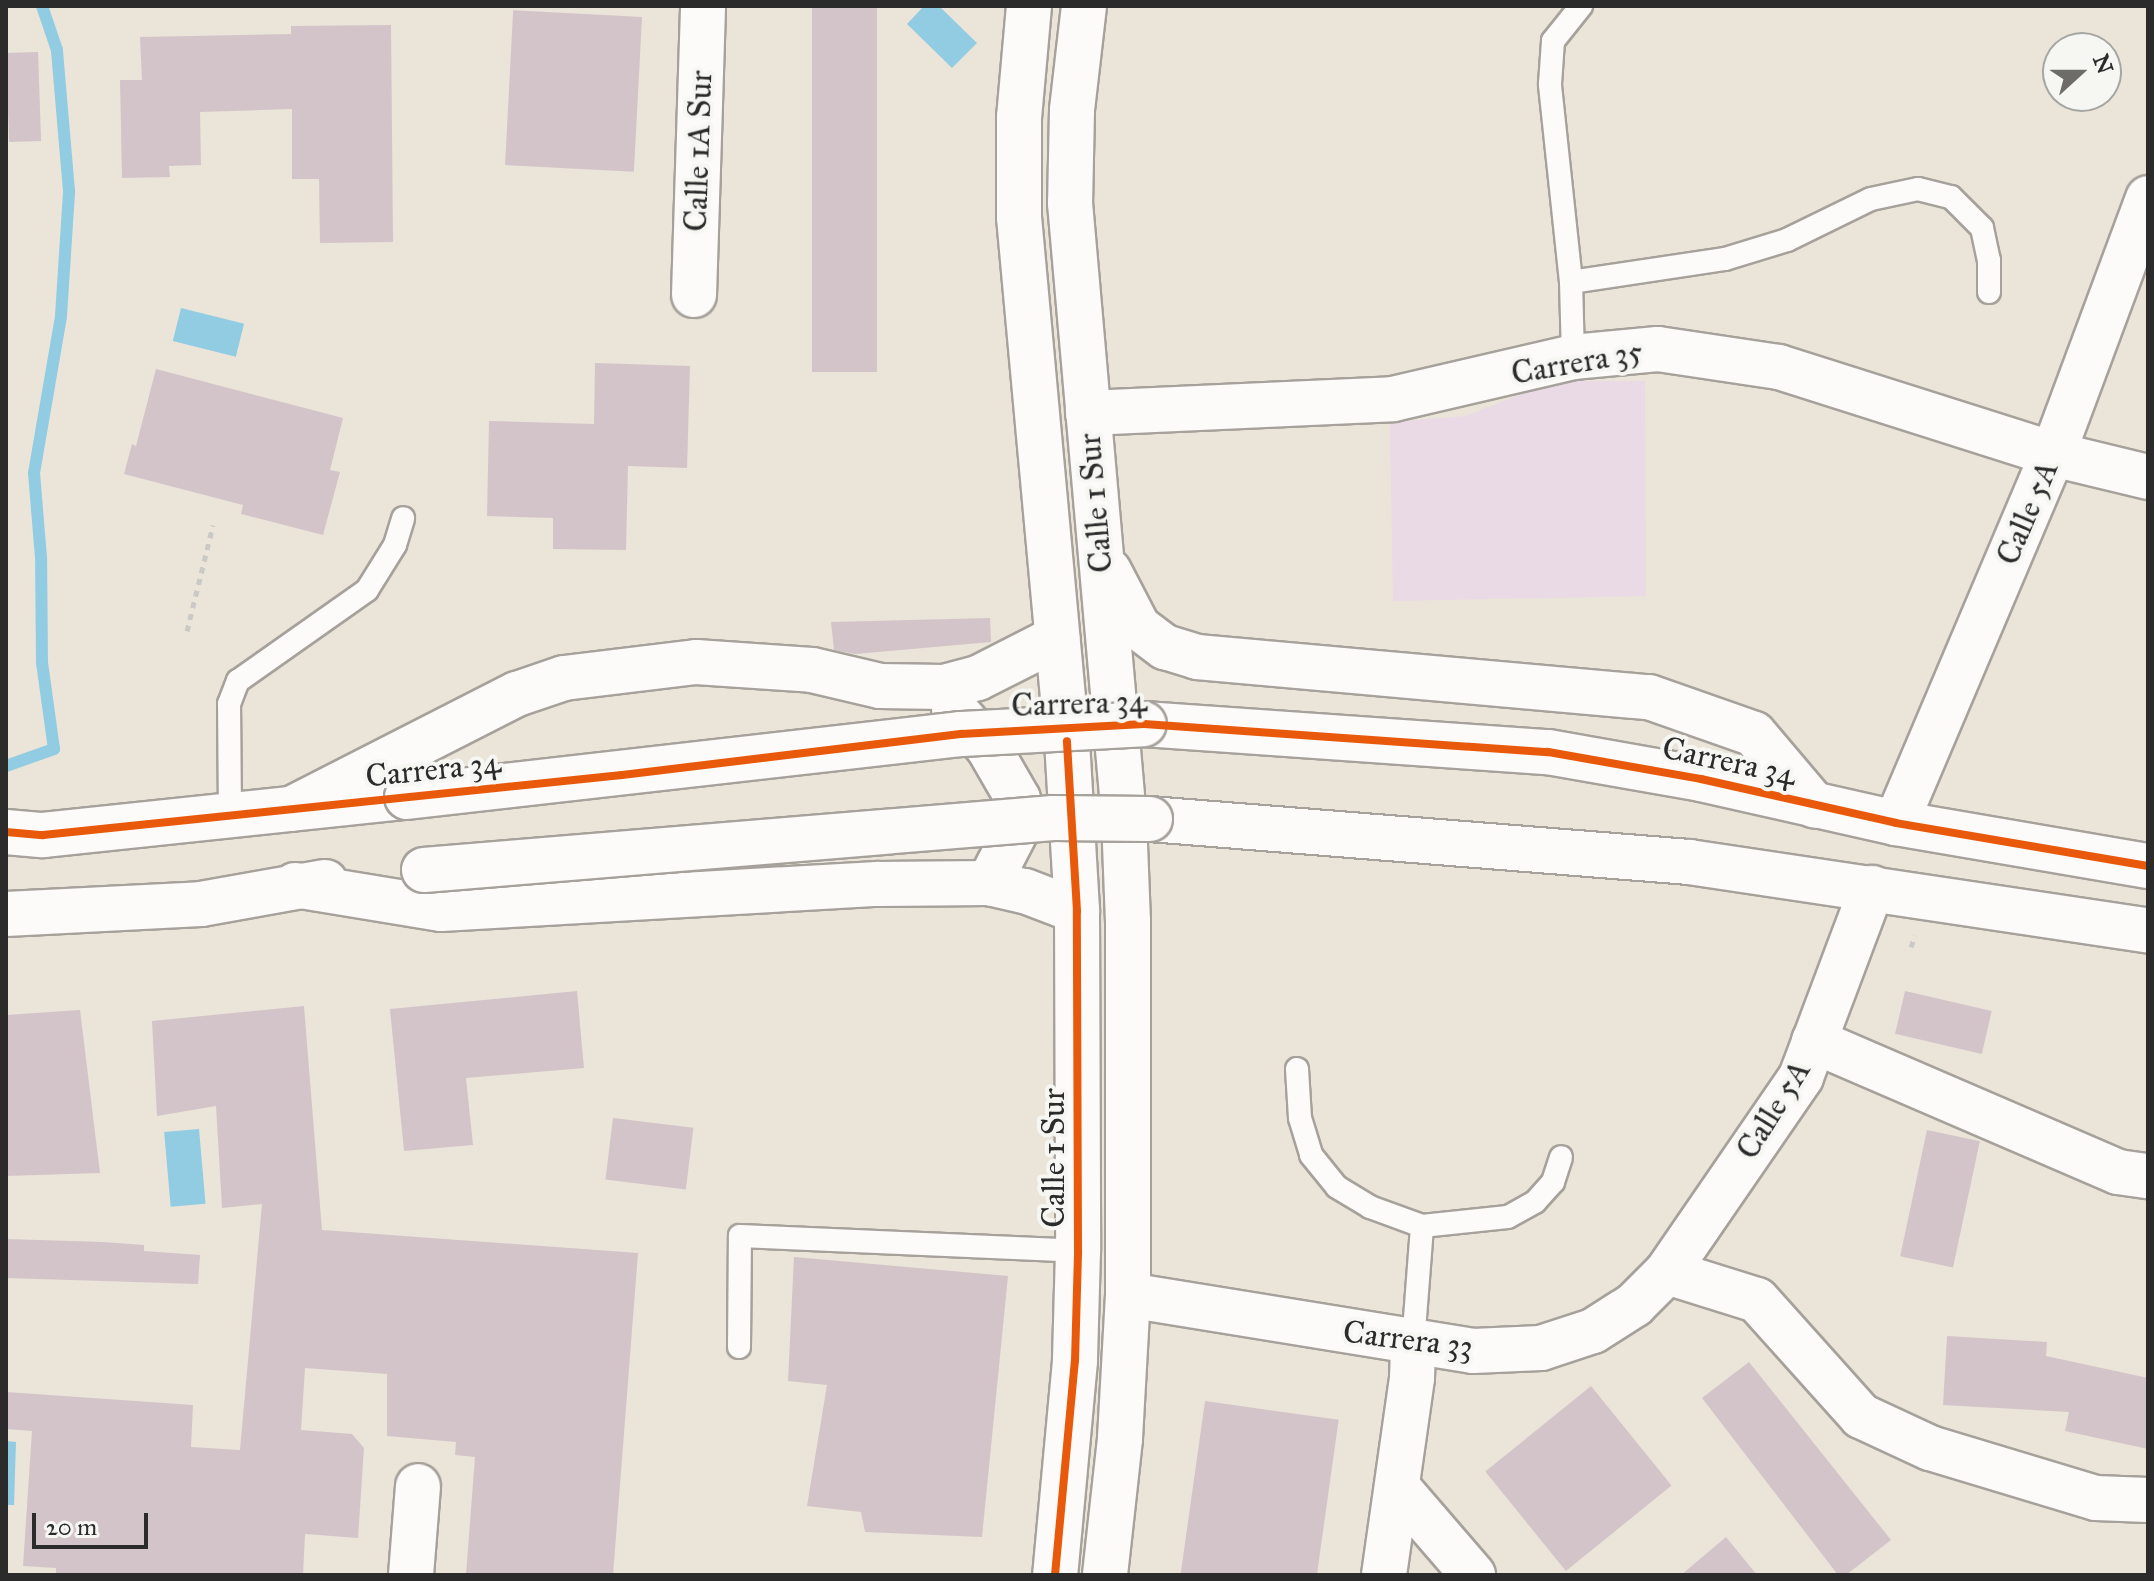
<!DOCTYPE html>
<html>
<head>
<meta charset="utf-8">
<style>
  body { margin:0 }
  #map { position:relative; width:2154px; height:1581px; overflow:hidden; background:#ebe4d9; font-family:"IM FELL Great Primer",serif }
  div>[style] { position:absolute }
  .built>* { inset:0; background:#e9dae5 }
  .water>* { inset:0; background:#91cce3; transform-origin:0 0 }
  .stream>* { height:12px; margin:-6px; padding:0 6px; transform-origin:6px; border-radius:6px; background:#91cce3 }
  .building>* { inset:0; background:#d3c4c9; transform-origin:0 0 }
  .path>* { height:5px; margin-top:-2.5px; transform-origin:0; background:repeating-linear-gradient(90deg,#cac9c6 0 6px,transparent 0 12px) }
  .roads { filter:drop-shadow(2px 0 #a6a19b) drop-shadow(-2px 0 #a6a19b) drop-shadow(0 2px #a6a19b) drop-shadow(0 -2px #a6a19b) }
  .service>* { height:22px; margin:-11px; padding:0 11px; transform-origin:11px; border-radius:11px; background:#fcfbf9 }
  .minor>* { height:44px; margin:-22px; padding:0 22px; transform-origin:22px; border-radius:22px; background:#fcfbf9 }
  .tertiary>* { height:44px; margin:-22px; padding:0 22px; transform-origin:22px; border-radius:22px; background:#fcfbf9 }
  .bridges { filter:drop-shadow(2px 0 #a6a19b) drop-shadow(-2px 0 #a6a19b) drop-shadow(0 2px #a6a19b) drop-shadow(0 -2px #a6a19b) }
  .tertiary-bridge>* { height:44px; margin:-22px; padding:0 22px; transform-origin:22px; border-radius:22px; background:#fcfbf9 }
  .cycleway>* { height:8px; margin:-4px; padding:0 4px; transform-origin:4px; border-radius:4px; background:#e8590c }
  span { translate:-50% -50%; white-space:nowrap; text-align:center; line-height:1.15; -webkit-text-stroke:8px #f6f6f2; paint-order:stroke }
  .street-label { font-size:32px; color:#2b2b2b }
  .frame { position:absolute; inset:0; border:8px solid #2b2b2b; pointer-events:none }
  .north { position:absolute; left:2042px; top:32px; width:80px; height:80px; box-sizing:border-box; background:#f6f6f2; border:2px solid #a5a5a2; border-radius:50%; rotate:69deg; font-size:22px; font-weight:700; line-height:32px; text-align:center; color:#2b2b2b }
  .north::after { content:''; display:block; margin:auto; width:28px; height:36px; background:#6e6c68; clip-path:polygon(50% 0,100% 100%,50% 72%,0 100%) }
  .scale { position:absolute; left:32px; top:1513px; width:116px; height:36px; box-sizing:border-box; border:4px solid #2b2b2b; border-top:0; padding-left:10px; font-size:24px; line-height:28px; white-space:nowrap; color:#2b2b2b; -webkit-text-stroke:6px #f6f6f2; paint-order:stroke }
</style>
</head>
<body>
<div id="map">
  <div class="built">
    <i style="clip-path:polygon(1555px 381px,1645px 381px,1646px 596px,1393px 601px,1390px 422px,1466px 416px)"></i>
  </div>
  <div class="water">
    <i style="clip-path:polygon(924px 6px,939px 6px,977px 43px,952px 68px,907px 24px)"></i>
    <i style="left:181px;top:308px;width:65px;height:34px;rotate:14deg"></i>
    <i style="left:199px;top:1129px;width:75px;height:35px;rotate:85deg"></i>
    <i style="clip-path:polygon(6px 1441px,16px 1442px,14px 1505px,6px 1505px)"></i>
  </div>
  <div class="stream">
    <i style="left:6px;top:766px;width:51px;rotate:-19.5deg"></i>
    <i style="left:54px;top:749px;width:87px;rotate:-97.9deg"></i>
    <i style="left:42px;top:663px;width:105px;rotate:-90.5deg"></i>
    <i style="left:41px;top:558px;width:85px;rotate:-94.7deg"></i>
    <i style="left:34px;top:473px;width:159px;rotate:-80.2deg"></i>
    <i style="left:61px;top:316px;width:125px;rotate:-86.3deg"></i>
    <i style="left:69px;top:191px;width:142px;rotate:-94.9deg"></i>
    <i style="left:57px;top:50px;width:46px;rotate:-108.8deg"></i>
  </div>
  <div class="building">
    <i style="left:812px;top:6px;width:65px;height:366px"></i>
    <i style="left:642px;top:17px;width:155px;height:129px;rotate:93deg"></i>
    <i style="clip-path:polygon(391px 25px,393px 242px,320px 243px,319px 179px,292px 179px,292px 109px,200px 112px,201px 165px,169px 166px,170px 177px,122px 178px,120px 80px,142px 80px,140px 37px,291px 34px,291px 26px)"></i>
    <i style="left:38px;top:52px;width:89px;height:32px;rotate:88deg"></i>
    <i style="clip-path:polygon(595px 363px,690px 366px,687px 468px,628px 466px,626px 550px,553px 549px,553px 518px,487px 516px,489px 421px,594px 424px)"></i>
    <i style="clip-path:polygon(156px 369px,343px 418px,330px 470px,340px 472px,323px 535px,241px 514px,243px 505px,124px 474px,132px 444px,136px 446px)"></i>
    <i style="clip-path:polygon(990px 618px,991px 642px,855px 654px,834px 650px,831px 622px)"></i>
    <i style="clip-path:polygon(577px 991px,584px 1068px,466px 1078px,473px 1145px,404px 1151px,390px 1009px)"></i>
    <i style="left:1905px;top:991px;width:89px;height:44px;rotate:13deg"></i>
    <i style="clip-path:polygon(304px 1006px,322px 1230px,638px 1253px,613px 1575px,466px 1575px,475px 1457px,455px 1455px,456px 1442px,387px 1436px,387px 1374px,305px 1368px,301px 1430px,352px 1434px,364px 1448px,358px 1538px,305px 1534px,303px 1575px,56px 1575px,56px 1568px,23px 1566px,32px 1431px,6px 1429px,6px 1392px,193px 1405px,191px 1447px,240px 1450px,262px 1204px,222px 1208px,216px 1106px,157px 1116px,152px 1021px)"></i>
    <i style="clip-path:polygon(80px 1010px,100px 1173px,6px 1176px,6px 1015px)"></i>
    <i style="left:613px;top:1118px;width:81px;height:62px;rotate:7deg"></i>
    <i style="left:1927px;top:1130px;width:54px;height:129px;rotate:12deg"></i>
    <i style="clip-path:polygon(6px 1239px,103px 1242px,144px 1245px,144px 1251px,200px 1255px,198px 1284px,6px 1278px)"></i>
    <i style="clip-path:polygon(794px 1257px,1008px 1276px,982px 1537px,865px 1532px,861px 1512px,807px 1506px,827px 1385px,788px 1381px)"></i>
    <i style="clip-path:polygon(1947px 1336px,2047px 1342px,2046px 1356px,2148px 1378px,2148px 1449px,2065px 1431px,2069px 1412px,1943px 1405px)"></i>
    <i style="clip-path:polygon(1749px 1362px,1891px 1540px,1846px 1575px,1838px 1575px,1702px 1398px)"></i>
    <i style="left:1591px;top:1386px;width:128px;height:136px;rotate:51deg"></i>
    <i style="left:1205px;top:1401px;width:135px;height:176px;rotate:8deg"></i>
    <i style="clip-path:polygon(1726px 1537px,1757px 1575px,1681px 1575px)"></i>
  </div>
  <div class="path">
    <i style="left:187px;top:631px;width:109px;rotate:-76.2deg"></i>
    <i style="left:1911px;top:947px;width:12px;rotate:-70deg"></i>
  </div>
  <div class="roads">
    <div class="service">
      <i style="left:1571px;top:282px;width:156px;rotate:-8.5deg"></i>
      <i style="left:1725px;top:259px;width:65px;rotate:-17deg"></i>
      <i style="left:1787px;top:240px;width:93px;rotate:-26deg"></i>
      <i style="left:1871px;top:199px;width:48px;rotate:-12deg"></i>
      <i style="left:1918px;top:189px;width:34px;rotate:14deg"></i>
      <i style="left:1951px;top:197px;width:44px;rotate:45deg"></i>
      <i style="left:1982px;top:228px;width:33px;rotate:78deg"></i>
      <i style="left:1989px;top:260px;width:32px;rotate:90deg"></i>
      <i style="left:1573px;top:357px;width:75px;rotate:-91.5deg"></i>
      <i style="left:1571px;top:282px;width:199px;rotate:-96.1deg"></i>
      <i style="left:1550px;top:84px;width:43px;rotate:-86deg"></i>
      <i style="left:1553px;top:41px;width:45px;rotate:-51.3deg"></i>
      <i style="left:230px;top:815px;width:111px;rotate:-90.5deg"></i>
      <i style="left:229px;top:704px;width:25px;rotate:-69deg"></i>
      <i style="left:238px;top:681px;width:158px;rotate:-35.2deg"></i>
      <i style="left:367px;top:590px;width:53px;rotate:-58.1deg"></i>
      <i style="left:395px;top:545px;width:28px;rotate:-73deg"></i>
      <i style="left:1297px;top:1069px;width:49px;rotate:86.5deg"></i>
      <i style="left:1300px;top:1118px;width:39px;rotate:73deg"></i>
      <i style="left:1311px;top:1155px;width:41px;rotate:50.9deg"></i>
      <i style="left:1337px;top:1187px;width:39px;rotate:31deg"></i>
      <i style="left:1370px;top:1207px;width:55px;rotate:20.1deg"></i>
      <i style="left:1413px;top:1344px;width:118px;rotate:-85.6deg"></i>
      <i style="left:1422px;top:1226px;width:86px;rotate:-6deg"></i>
      <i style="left:1508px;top:1217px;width:31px;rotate:-29deg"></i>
      <i style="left:1535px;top:1202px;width:27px;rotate:-48deg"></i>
      <i style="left:1553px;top:1182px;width:26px;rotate:-72deg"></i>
      <i style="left:739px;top:1347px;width:111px;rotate:-89.5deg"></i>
      <i style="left:740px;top:1236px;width:338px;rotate:2.5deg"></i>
    </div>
    <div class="minor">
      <i style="left:694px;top:295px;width:289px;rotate:-88.2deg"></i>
      <i style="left:1088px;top:413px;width:305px;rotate:-2.6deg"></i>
      <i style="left:1393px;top:399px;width:185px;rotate:-13.1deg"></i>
      <i style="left:1573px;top:357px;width:85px;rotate:-5.4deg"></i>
      <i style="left:1658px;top:349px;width:122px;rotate:8.5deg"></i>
      <i style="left:1779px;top:367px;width:287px;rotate:17.6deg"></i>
      <i style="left:2053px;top:454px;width:98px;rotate:13.6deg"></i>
      <i style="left:1896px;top:823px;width:401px;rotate:-67deg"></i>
      <i style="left:2053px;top:454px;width:273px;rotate:-69.6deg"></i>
      <i style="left:1814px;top:1041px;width:331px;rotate:23.3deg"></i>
      <i style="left:2118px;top:1172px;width:30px;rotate:8deg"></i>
      <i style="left:1667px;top:1272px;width:94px;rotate:17.3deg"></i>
      <i style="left:1757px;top:1300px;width:156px;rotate:48.1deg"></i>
      <i style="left:1861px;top:1416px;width:76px;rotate:24.9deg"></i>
      <i style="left:1930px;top:1448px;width:173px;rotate:16.8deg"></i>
      <i style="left:2096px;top:1498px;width:52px;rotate:2.2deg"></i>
      <i style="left:1128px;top:1295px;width:350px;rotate:9.2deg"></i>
      <i style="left:1473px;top:1351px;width:68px;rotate:-2.5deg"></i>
      <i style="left:1541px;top:1348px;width:55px;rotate:-18.1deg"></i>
      <i style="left:1593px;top:1331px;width:49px;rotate:-32.4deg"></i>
      <i style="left:1634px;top:1305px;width:47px;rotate:-45deg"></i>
      <i style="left:1667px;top:1272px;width:237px;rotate:-55.5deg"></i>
      <i style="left:1801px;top:1077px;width:202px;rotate:-69.4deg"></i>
      <i style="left:1398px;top:1488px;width:115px;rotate:49.2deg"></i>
      <i style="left:411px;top:1575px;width:89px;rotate:-85.5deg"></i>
      <i style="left:1384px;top:1575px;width:199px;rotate:-81.9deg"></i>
      <i style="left:1412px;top:1378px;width:34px;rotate:-88deg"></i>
    </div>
    <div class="tertiary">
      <i style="left:1029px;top:6px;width:111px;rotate:95.1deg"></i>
      <i style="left:1019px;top:117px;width:100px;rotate:90deg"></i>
      <i style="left:1019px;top:217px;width:526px;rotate:84.77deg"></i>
      <i style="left:1067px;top:741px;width:170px;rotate:86.6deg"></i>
      <i style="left:1077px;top:911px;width:340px;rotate:89.8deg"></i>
      <i style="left:1078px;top:1251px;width:110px;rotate:91.6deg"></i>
      <i style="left:1075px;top:1361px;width:215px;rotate:95.3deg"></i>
      <i style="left:1084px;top:6px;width:105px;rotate:96.6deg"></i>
      <i style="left:1072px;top:110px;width:93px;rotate:91.2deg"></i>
      <i style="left:1070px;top:203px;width:617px;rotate:84.98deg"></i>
      <i style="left:1124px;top:818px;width:103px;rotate:87.8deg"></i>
      <i style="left:1128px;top:921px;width:374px;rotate:90deg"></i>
      <i style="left:1128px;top:1295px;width:144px;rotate:93.2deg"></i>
      <i style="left:1120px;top:1439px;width:137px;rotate:96.3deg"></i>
      <i style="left:1109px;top:571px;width:63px;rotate:62.6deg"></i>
      <i style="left:1138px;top:627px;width:34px;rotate:37deg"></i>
      <i style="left:1165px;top:647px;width:34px;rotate:17deg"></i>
      <i style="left:1197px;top:657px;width:454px;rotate:5.1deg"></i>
      <i style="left:1649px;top:697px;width:111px;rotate:19.4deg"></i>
      <i style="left:1754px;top:734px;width:94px;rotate:49.7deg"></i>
      <i style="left:954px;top:709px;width:51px;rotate:48.2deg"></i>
      <i style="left:988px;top:747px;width:60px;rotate:60deg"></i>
      <i style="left:1018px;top:799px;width:32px;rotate:94deg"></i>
      <i style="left:1016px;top:831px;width:59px;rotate:117.4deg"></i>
      <i style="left:1144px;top:724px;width:405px;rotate:4deg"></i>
      <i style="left:1548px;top:752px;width:155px;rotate:10deg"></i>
      <i style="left:1701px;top:779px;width:200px;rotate:12.7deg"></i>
      <i style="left:1896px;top:823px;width:256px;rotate:9.7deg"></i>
      <i style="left:291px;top:809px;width:254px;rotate:-27deg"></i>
      <i style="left:517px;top:694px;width:50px;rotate:-18.8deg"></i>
      <i style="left:564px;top:678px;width:133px;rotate:-6.9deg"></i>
      <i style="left:696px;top:662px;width:116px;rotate:3.9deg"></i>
      <i style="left:812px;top:670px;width:70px;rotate:13.2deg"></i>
      <i style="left:880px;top:686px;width:64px;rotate:0.9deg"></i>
      <i style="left:944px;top:687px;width:35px;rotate:-15deg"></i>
      <i style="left:978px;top:678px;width:89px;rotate:-26.9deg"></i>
      <i style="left:1150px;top:819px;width:541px;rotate:4.56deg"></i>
      <i style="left:1689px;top:862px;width:464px;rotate:8.5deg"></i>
      <i style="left:6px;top:832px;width:37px;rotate:5deg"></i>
      <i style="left:43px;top:835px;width:366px;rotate:-6deg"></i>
      <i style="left:295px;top:885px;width:148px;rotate:9.3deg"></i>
      <i style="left:441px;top:909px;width:437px;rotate:-3.3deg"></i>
      <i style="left:877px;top:884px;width:112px;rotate:-0.5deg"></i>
      <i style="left:989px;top:883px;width:37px;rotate:13deg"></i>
      <i style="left:1025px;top:891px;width:56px;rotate:21deg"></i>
      <i style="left:6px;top:914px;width:195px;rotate:-2.9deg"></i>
      <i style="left:201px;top:904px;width:126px;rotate:-10.1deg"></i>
    </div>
  </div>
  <div class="bridges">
    <div class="tertiary-bridge">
      <i style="left:407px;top:797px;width:558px;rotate:-6.49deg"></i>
      <i style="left:961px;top:734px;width:183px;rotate:-3.1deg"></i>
      <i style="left:424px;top:870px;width:631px;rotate:-4.73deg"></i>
      <i style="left:1053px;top:818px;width:97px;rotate:0.6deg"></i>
    </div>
  </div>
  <div class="cycleway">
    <i style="left:6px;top:832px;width:37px;rotate:5deg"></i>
    <i style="left:43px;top:835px;width:582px;rotate:-5.92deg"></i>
    <i style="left:622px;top:775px;width:341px;rotate:-6.9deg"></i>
    <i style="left:961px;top:734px;width:183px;rotate:-3.1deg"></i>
    <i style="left:1144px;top:724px;width:405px;rotate:4deg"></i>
    <i style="left:1548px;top:752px;width:155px;rotate:10deg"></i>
    <i style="left:1701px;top:779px;width:200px;rotate:12.7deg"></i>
    <i style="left:1896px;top:823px;width:256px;rotate:9.7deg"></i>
    <i style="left:1055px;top:1575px;width:215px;rotate:-84.7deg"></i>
    <i style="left:1075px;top:1361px;width:110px;rotate:-88.4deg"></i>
    <i style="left:1078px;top:1251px;width:340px;rotate:-90.2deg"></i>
    <i style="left:1077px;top:911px;width:170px;rotate:-93.4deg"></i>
  </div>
  <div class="street-label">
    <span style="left:699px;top:151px;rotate:-88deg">Calle 1A Sur</span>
    <span style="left:1577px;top:363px;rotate:-10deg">Carrera 35</span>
    <span style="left:1096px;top:503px;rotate:-95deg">Calle 1 Sur</span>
    <span style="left:2028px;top:513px;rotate:-67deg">Calle 5A</span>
    <span style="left:1079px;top:704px;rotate:-2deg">Carrera 34</span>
    <span style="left:1729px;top:762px;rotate:12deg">Carrera 34</span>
    <span style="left:433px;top:770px;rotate:-6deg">Carrera 34</span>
    <span style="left:1774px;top:1110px;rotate:-58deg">Calle 5A</span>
    <span style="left:1054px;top:1158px;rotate:-90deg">Calle 1 Sur</span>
    <span style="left:1408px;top:1340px;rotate:7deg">Carrera 33</span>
  </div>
  <div class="frame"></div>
  <div class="north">N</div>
  <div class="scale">20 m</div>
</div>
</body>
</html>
